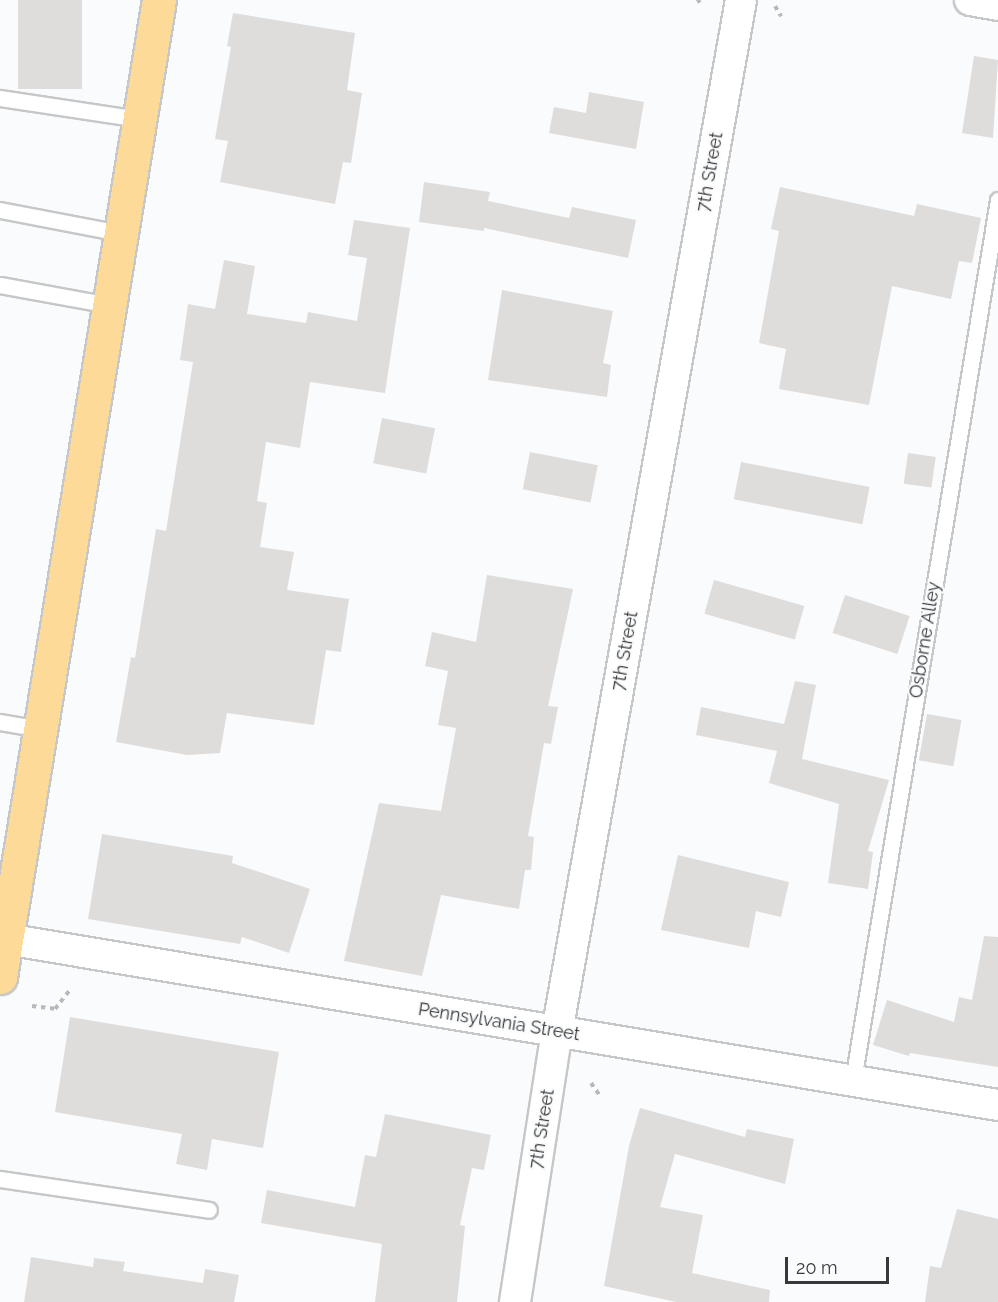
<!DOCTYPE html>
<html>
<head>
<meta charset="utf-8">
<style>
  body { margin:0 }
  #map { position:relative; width:998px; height:1302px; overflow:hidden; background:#fafbfc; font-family:Raleway,sans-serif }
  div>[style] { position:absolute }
  .building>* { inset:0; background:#dedddc; transform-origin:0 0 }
  .path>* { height:4px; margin-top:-2px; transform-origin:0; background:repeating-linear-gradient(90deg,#b8b9ba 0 4.5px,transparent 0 9px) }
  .roads { filter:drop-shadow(2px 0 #c6c7c8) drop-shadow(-2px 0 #c6c7c8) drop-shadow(0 2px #c6c7c8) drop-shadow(0 -2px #c6c7c8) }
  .service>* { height:15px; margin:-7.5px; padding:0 7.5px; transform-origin:7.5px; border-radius:7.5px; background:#fff }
  .minor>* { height:30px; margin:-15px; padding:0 15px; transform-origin:15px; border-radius:15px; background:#fff }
  .primary>* { height:33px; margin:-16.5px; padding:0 16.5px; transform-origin:16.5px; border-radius:16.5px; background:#feda98 }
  span { translate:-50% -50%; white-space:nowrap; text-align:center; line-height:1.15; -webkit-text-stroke:4.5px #fafbfc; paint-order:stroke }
  .street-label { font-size:18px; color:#383839 }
  .scale { position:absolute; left:785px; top:1257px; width:104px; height:27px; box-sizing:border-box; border:3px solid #383839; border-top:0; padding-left:8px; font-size:18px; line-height:21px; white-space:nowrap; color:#383839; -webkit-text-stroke:4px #fafbfc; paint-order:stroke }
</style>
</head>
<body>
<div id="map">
  <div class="building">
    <i style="left:18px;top:0;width:64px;height:89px"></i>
    <i style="clip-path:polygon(233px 13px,355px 33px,347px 90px,362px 93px,351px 163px,343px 162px,335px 204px,220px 182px,228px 141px,215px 139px,231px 47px,227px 46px)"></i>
    <i style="clip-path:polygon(974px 56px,998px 60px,993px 138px,962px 133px)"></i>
    <i style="clip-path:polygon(589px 92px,644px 102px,636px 149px,549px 133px,554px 107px,586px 113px)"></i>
    <i style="clip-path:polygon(424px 182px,490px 192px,488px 201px,569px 218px,572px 207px,636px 220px,628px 258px,484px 228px,484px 231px,419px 222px)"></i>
    <i style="clip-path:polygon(780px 187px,914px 216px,917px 204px,981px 218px,972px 263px,959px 261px,951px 299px,892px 286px,869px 405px,779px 389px,786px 349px,759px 343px,779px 231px,771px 229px)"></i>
    <i style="clip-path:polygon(354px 220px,410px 228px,385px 393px,310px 382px,300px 448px,266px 442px,257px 501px,267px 503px,260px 547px,294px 552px,287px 590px,349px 599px,341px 652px,326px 650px,314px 725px,227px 713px,220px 753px,187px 755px,116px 742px,131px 657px,135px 658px,156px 529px,166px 531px,193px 362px,180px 360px,188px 304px,215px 309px,224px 260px,255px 266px,247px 314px,306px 323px,308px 312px,357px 321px,367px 258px,348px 255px)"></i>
    <i style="clip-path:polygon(502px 290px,613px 311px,603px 363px,611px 365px,607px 397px,488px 380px)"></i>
    <i style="left:382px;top:418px;width:54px;height:46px;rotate:11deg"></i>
    <i style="left:530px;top:452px;width:69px;height:38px;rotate:11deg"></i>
    <i style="left:908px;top:453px;width:28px;height:31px;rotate:8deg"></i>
    <i style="left:741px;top:462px;width:131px;height:38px;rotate:11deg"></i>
    <i style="clip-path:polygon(487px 575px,573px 589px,548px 706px,558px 707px,551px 744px,544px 743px,528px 836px,534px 837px,531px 870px,525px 870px,519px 909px,441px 895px,422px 976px,344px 961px,379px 803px,441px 811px,456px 728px,438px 725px,448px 671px,425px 666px,432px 632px,476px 642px)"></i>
    <i style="left:714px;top:580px;width:94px;height:35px;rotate:16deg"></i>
    <i style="left:845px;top:595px;width:68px;height:40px;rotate:18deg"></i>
    <i style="clip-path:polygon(795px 681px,816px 685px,802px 759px,889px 780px,868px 851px,873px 852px,868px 889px,828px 883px,839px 804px,769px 783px,777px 751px,696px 735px,701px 707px,784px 724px)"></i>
    <i style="left:927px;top:714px;width:35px;height:47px;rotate:10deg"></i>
    <i style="clip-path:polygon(102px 834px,233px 856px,232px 863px,310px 889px,289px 953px,242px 937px,240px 944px,88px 919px)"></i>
    <i style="clip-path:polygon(678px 855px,789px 882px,781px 917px,756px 911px,749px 948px,661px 930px)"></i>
    <i style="clip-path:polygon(984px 936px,998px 937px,998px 1067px,910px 1053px,909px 1056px,873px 1045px,887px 1000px,954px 1022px,959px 997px,972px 1000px)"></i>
    <i style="clip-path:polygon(70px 1017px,279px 1052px,263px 1148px,212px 1139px,207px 1170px,176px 1164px,182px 1134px,55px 1112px)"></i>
    <i style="clip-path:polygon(640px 1108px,745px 1137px,747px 1129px,794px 1139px,785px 1184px,675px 1154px,660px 1207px,703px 1215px,692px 1273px,770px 1290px,769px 1302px,676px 1302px,604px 1286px,629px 1146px)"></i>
    <i style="clip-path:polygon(385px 1114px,491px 1135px,484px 1170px,472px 1168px,460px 1225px,465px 1226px,457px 1302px,375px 1302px,382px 1244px,261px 1223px,267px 1190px,355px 1207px,365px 1155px,376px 1157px)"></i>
    <i style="clip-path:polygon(957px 1209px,998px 1219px,998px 1302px,925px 1302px,930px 1266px,941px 1268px)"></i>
    <i style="clip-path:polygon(31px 1257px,93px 1267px,94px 1258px,125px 1262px,123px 1271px,203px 1283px,205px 1269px,239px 1275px,234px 1302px,24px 1302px)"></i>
  </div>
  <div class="path">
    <i style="left:697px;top:2px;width:4px;rotate:-34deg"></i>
    <i style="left:775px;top:6px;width:12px;rotate:59deg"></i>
    <i style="left:32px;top:1006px;width:23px;rotate:7deg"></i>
    <i style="left:55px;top:1009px;width:23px;rotate:-52deg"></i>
    <i style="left:591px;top:1083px;width:16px;rotate:55deg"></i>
  </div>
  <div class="roads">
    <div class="service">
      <i style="left:0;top:98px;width:141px;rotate:8.6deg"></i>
      <i style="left:0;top:210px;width:123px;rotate:10.8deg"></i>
      <i style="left:0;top:285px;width:112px;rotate:10.3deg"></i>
      <i style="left:0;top:722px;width:42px;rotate:9.7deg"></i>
      <i style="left:853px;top:1080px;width:892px;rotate:-80.64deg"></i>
      <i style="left:0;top:1179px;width:211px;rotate:8.4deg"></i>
    </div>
    <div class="minor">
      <i style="left:970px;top:0;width:28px;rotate:10deg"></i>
      <i style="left:0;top:938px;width:1012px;rotate:9.5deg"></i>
      <i style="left:515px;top:1302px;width:273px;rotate:-81.2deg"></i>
      <i style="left:557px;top:1032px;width:1048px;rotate:-79.89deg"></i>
    </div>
    <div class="primary">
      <i style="left:0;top:977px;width:990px;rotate:-80.76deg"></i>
    </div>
  </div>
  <div class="street-label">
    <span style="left:710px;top:172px;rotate:-80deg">7th Street</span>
    <span style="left:925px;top:640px;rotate:-81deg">Osborne Alley</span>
    <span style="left:625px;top:651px;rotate:-80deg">7th Street</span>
    <span style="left:499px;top:1022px;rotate:9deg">Pennsylvania Street</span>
    <span style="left:542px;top:1129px;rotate:-81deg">7th Street</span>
  </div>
  <div class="scale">20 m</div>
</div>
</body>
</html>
